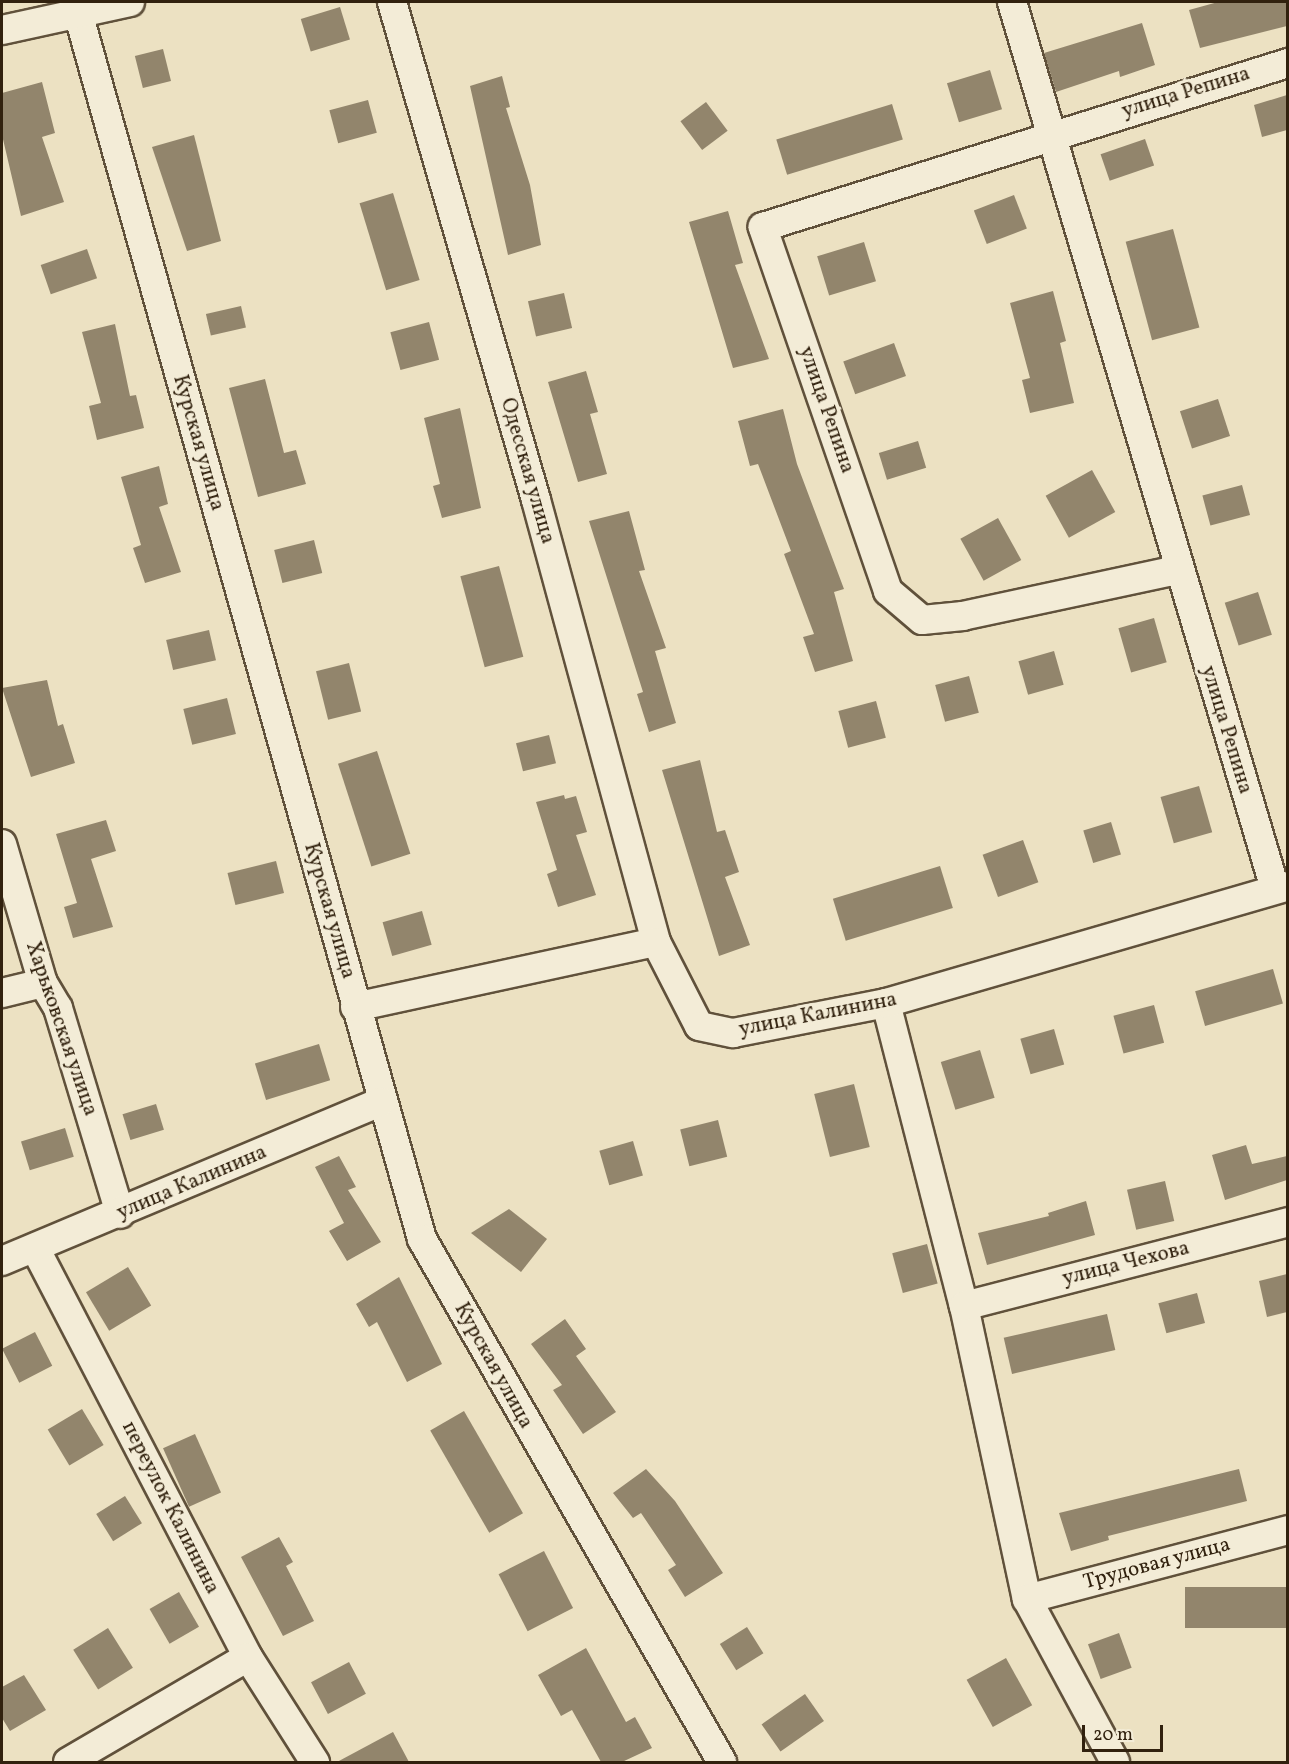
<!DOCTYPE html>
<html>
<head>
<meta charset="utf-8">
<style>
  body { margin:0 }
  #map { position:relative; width:1289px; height:1764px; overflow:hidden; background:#ece1c2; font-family:Vollkorn,serif }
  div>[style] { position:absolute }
  .building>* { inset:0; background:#92856c; transform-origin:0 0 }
  .roads { filter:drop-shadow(2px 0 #60513b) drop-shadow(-2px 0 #60513b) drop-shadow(0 2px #60513b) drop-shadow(0 -2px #60513b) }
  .street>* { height:28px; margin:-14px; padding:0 14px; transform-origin:14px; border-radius:14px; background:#f3ecd7 }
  span { translate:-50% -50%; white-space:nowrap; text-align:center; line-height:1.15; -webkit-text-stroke:6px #f3ecd7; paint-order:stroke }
  .street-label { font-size:21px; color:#31210e }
  .frame { position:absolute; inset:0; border:3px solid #31210e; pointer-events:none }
  .scale { position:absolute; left:1082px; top:1725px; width:81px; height:27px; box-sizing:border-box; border:3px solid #31210e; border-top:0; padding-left:8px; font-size:18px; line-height:21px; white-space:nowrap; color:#31210e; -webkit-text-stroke:4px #f3ecd7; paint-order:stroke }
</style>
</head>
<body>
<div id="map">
  <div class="building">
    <i style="clip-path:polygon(1218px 2px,1287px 2px,1287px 26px,1200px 48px,1189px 10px)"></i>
    <i style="left:340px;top:7px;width:34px;height:41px;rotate:73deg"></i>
    <i style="clip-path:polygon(1142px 23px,1155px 65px,1120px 77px,1119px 71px,1056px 92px,1044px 53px)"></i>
    <i style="left:163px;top:49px;width:33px;height:29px;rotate:76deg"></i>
    <i style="left:990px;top:70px;width:41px;height:45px;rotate:73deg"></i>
    <i style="clip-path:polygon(502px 76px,510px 107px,506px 108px,530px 185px,541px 245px,508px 255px,470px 86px)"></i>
    <i style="clip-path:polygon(42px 82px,55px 133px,42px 137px,64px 202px,21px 216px,2px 135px,2px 93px)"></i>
    <i style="clip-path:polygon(1287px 95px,1287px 130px,1262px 137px,1254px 105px)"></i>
    <i style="left:368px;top:100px;width:34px;height:40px;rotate:75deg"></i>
    <i style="left:706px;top:102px;width:36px;height:32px;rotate:53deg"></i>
    <i style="left:892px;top:104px;width:37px;height:121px;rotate:73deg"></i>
    <i style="clip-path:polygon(194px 135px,221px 241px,187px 251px,152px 147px)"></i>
    <i style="left:1145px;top:139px;width:28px;height:47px;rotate:71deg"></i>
    <i style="left:393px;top:193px;width:91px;height:35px;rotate:73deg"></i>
    <i style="left:1014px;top:195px;width:36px;height:43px;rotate:69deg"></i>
    <i style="clip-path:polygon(728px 211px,743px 263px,735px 265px,769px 359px,733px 368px,689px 222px)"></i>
    <i style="left:1173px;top:229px;width:102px;height:49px;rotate:75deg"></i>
    <i style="left:864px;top:242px;width:41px;height:49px;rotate:73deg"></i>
    <i style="left:87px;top:249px;width:31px;height:49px;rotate:71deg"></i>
    <i style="clip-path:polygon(1053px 291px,1066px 341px,1060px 343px,1074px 403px,1030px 413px,1022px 380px,1030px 378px,1010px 303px)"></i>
    <i style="left:564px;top:293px;width:36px;height:37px;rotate:77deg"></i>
    <i style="left:241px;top:306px;width:22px;height:36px;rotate:77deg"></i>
    <i style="left:429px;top:322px;width:39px;height:40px;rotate:75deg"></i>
    <i style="clip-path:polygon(115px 324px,130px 396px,136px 395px,144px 428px,97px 440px,89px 406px,101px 403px,82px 332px)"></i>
    <i style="left:894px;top:343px;width:35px;height:54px;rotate:70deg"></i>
    <i style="clip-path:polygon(586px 371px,598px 412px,590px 414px,607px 474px,578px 482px,548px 382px)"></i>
    <i style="clip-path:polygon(265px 379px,284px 453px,296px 450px,306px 484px,258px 497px,229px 388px)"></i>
    <i style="left:1218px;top:399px;width:39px;height:40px;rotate:72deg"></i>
    <i style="clip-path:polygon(460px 408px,481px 508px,442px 518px,433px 486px,440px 484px,424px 418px)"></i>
    <i style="clip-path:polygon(783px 409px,797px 464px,844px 589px,834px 592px,853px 661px,815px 672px,803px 637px,814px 634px,784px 554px,791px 551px,758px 464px,750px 466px,738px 421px)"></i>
    <i style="left:918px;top:441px;width:28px;height:41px;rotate:73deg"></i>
    <i style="clip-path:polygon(159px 466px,168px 504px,159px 507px,181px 572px,145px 583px,133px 548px,141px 545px,121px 477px)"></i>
    <i style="left:1092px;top:470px;width:48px;height:53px;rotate:61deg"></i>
    <i style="left:1242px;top:485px;width:31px;height:41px;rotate:75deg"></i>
    <i style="clip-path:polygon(629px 511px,645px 570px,639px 571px,666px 648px,655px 651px,676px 723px,649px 732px,637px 694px,643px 692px,589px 521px)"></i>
    <i style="left:998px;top:518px;width:48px;height:43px;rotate:61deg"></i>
    <i style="left:314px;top:540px;width:34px;height:41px;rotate:76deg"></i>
    <i style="left:499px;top:566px;width:94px;height:40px;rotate:75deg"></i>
    <i style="left:1258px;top:592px;width:45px;height:35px;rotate:72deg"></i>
    <i style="left:1154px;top:618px;width:46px;height:37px;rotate:74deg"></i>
    <i style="left:209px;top:630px;width:31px;height:44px;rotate:77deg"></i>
    <i style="left:1054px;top:651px;width:35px;height:37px;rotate:74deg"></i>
    <i style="left:349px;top:663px;width:50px;height:34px;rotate:76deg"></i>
    <i style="left:969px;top:676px;width:38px;height:35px;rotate:75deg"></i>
    <i style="clip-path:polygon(47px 680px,58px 726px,63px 724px,75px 763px,31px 777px,2px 688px)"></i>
    <i style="left:227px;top:698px;width:37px;height:45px;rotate:76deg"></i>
    <i style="left:876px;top:701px;width:38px;height:39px;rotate:75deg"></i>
    <i style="left:549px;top:735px;width:29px;height:34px;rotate:76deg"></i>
    <i style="left:377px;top:751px;width:108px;height:41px;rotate:72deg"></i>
    <i style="clip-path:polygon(700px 760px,717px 832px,725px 830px,739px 872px,725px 877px,750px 945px,719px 956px,662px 770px)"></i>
    <i style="left:1199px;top:786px;width:48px;height:40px;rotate:74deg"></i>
    <i style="clip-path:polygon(564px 795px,565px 799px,576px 796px,587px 832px,576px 835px,596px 895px,558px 907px,547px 874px,557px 870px,536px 802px)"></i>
    <i style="clip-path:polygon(106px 820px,116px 851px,91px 859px,113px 927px,73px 938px,64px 907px,77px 903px,56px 834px)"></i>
    <i style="left:1111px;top:822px;width:34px;height:29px;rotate:73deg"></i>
    <i style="left:1023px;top:840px;width:45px;height:43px;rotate:70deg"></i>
    <i style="left:276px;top:861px;width:33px;height:50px;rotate:76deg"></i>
    <i style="left:940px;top:866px;width:44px;height:112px;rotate:73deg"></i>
    <i style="left:422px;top:911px;width:35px;height:41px;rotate:74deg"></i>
    <i style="left:1273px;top:969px;width:36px;height:81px;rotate:74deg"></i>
    <i style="left:1154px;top:1005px;width:39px;height:42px;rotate:75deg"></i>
    <i style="left:1054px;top:1029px;width:37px;height:35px;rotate:74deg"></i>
    <i style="left:319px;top:1044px;width:38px;height:67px;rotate:73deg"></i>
    <i style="left:980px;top:1050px;width:50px;height:41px;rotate:73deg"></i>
    <i style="left:854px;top:1084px;width:65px;height:41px;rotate:76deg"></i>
    <i style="left:156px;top:1104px;width:27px;height:35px;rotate:73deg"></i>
    <i style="left:718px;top:1120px;width:38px;height:39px;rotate:76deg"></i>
    <i style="left:65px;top:1128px;width:30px;height:46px;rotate:73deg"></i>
    <i style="left:633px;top:1141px;width:36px;height:35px;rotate:74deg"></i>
    <i style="clip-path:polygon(1246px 1145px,1252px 1164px,1287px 1156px,1287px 1180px,1225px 1200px,1212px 1155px)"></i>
    <i style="clip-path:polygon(339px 1156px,356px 1187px,348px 1190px,381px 1242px,347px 1261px,329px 1231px,344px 1223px,315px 1167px)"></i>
    <i style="left:1165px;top:1181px;width:41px;height:39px;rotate:77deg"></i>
    <i style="clip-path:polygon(1086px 1201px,1095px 1235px,987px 1265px,978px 1233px,1049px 1216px,1048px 1213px)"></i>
    <i style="clip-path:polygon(509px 1209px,547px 1239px,521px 1272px,471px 1233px)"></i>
    <i style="left:927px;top:1244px;width:41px;height:36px;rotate:75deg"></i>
    <i style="left:128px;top:1267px;width:45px;height:49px;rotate:59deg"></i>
    <i style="clip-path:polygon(1287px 1274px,1287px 1312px,1267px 1317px,1259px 1281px)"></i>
    <i style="clip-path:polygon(399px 1277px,442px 1364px,407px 1382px,377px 1322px,369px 1327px,356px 1304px)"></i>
    <i style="left:1197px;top:1293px;width:31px;height:40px;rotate:75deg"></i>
    <i style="left:1107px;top:1314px;width:37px;height:106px;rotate:77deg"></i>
    <i style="clip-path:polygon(565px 1319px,586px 1349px,576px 1356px,616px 1412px,583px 1434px,553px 1390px,562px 1385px,531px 1344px)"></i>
    <i style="left:35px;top:1332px;width:38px;height:37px;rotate:63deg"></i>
    <i style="left:82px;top:1409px;width:42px;height:40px;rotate:59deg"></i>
    <i style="left:464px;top:1411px;width:118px;height:39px;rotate:60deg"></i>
    <i style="left:195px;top:1434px;width:64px;height:35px;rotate:66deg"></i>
    <i style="clip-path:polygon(646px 1469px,675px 1501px,723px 1573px,685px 1597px,668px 1570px,676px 1565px,641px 1513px,633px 1518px,613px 1493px)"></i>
    <i style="clip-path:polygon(1239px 1469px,1247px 1501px,1108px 1536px,1109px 1540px,1071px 1551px,1059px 1513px)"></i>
    <i style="left:125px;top:1496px;width:32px;height:34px;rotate:58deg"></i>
    <i style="clip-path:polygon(279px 1537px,293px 1562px,286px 1566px,314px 1621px,283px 1636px,241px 1557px)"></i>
    <i style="left:544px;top:1551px;width:64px;height:51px;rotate:63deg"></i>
    <i style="left:1287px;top:1587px;width:41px;height:102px;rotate:90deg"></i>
    <i style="left:179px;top:1592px;width:40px;height:34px;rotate:60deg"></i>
    <i style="left:747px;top:1627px;width:31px;height:32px;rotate:58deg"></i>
    <i style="left:108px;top:1628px;width:47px;height:41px;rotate:58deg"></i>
    <i style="left:1119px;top:1633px;width:37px;height:33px;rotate:70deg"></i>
    <i style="clip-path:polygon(586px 1648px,626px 1722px,635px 1717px,652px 1748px,622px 1762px,601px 1762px,572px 1710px,561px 1716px,538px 1675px)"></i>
    <i style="left:1006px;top:1658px;width:54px;height:45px;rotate:61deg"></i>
    <i style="left:349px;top:1662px;width:36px;height:43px;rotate:62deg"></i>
    <i style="clip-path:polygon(24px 1675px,46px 1710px,10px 1731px,2px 1718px,2px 1687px)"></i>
    <i style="left:805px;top:1694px;width:33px;height:53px;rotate:55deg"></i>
    <i style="clip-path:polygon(393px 1732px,409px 1762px,337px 1762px)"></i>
  </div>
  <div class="roads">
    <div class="street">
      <i style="left:75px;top:2px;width:1285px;rotate:74.33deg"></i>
      <i style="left:422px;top:1239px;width:603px;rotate:60.16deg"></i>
      <i style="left:392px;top:2px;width:518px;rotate:73.87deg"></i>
      <i style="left:536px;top:500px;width:458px;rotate:74.8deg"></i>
      <i style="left:1012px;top:2px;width:925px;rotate:73.48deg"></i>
      <i style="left:2px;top:30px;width:131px;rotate:-12.3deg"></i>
      <i style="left:1177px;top:570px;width:219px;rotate:167.9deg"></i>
      <i style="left:963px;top:616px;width:41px;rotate:174.4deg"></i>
      <i style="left:922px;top:620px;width:45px;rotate:-139.5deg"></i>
      <i style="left:888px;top:591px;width:385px;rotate:-109deg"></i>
      <i style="left:763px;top:227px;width:550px;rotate:-17.35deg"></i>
      <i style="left:2px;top:844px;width:145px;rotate:73.6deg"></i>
      <i style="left:43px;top:983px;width:29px;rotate:59deg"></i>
      <i style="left:58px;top:1008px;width:215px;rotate:73.2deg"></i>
      <i style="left:2px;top:993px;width:42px;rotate:-13.7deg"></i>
      <i style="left:886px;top:1003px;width:313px;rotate:75.6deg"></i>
      <i style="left:964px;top:1306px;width:300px;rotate:77.9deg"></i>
      <i style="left:1027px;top:1599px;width:185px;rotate:61.6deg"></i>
      <i style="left:355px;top:1007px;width:308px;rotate:-12.2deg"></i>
      <i style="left:656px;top:942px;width:94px;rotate:62.9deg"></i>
      <i style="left:699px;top:1026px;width:35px;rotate:12deg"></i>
      <i style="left:733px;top:1033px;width:156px;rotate:-11.1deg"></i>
      <i style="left:886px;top:1003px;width:419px;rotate:-16.2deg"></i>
      <i style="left:35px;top:1248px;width:461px;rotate:62.5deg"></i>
      <i style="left:248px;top:1657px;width:125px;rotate:57.5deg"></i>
      <i style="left:2px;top:1261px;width:411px;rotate:-22.8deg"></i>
      <i style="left:964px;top:1306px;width:335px;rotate:-14.5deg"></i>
      <i style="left:1027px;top:1599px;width:270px;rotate:-14.8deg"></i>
      <i style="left:68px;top:1762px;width:208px;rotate:-30.3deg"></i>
    </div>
  </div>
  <div class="street-label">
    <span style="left:1186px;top:93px;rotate:-17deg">улица Репина</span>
    <span style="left:826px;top:410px;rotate:71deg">улица Репина</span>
    <span style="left:198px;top:443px;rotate:74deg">Курская улица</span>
    <span style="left:527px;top:471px;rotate:74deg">Одесская улица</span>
    <span style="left:1226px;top:730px;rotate:73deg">улица Репина</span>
    <span style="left:329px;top:911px;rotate:74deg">Курская улица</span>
    <span style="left:818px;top:1015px;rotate:-11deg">улица Калинина</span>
    <span style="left:61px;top:1029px;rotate:71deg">Харьковская улица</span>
    <span style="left:192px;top:1183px;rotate:-23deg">улица Калинина</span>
    <span style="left:1126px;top:1264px;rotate:-14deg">улица Чехова</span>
    <span style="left:493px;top:1366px;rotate:61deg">Курская улица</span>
    <span style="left:170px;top:1508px;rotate:63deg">переулок Калинина</span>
    <span style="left:1157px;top:1564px;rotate:-15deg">Трудовая улица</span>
  </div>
  <div class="frame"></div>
  <div class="scale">20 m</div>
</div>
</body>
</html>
